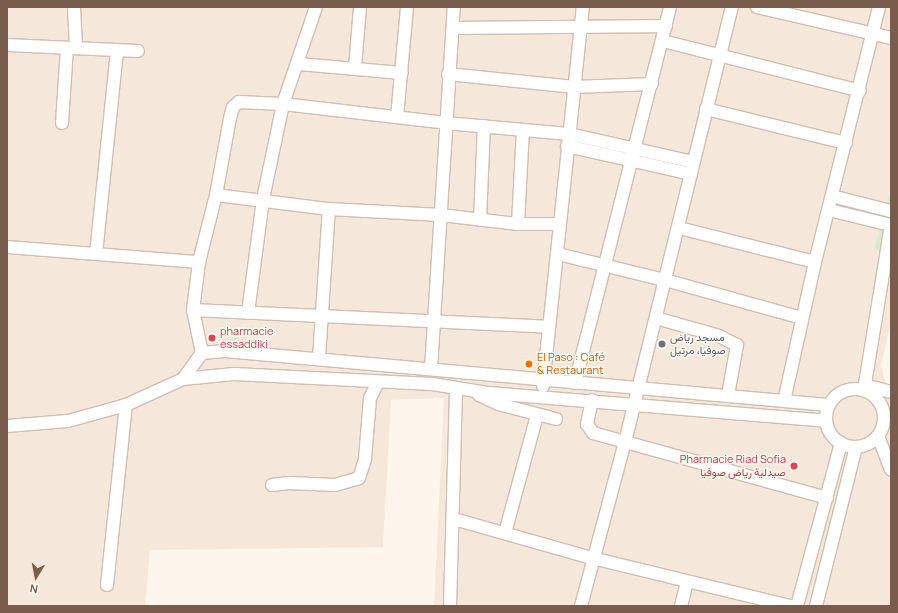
<!DOCTYPE html>
<html>
<head>
<meta charset="utf-8">
<style>
  body { margin:0 }
  #map { position:relative; width:898px; height:613px; overflow:hidden; background:#fdf6ec; font-family:Manrope,Vazirmatn,sans-serif }
  div>[style] { position:absolute }
  .residential>* { inset:0; background:#f5e8da }
  .green>* { inset:0; background:#d8ecc9 }
  .roads { filter:drop-shadow(1px 0 #d1beb0) drop-shadow(-1px 0 #d1beb0) drop-shadow(0 1px #d1beb0) drop-shadow(0 -1px #d1beb0) }
  .minor>* { height:12px; margin:-6px; padding:0 6px; transform-origin:6px; border-radius:6px; background:#fff }
  .minor>.ring { margin:-6px; padding:0; box-sizing:content-box; background:none; border:12px solid #fff; border-radius:50% }
  .dots>* { width:11px; height:11px; translate:-50% -50%; box-sizing:border-box; border:2px solid #fffaf3; border-radius:50% }
  span { translate:-50% -50%; white-space:nowrap; text-align:center; line-height:1.15; -webkit-text-stroke:3px #fffaf3; paint-order:stroke }
  .health-label { font-size:11px; color:#be3a42 }
  .left { translate:0 -50%; text-align:left }
  .right { translate:-100% -50%; text-align:right }
  .worship-label { font-size:11px; color:#5b616d }
  .food-label { font-size:11px; color:#c56008 }
  .frame { position:absolute; inset:0; border:8px solid #7a5c4d; pointer-events:none }
  .north { position:absolute; left:16px; top:557px; width:40px; height:40px; -webkit-text-stroke:3px #fffaf3; paint-order:stroke; rotate:190deg; font-size:11px; font-weight:700; line-height:16px; text-align:center; color:#7a5c4d }
  .north::after { content:''; display:block; margin:auto; width:14px; height:18px; background:#7a5c4d; clip-path:polygon(50% 0,100% 100%,50% 72%,0 100%) }
</style>
</head>
<body>
<div id="map">
  <div class="residential">
    <i style="clip-path:polygon(7px 7px,891px 7px,891px 321px,881px 365px,891px 404px,891px 606px,434px 606px,444px 398px,391px 400px,383px 547px,150px 550px,145px 606px,7px 606px)"></i>
  </div>
  <div class="green">
    <i style="clip-path:polygon(891px 190px,891px 253px,874px 249px)"></i>
  </div>
  <div class="roads">
    <div class="minor">
      <i style="left:74px;top:7px;width:41px;rotate:87.2deg"></i>
      <i style="left:757px;top:7px;width:138px;rotate:13deg"></i>
      <i style="left:455px;top:28px;width:211px;rotate:-0.5deg"></i>
      <i style="left:663px;top:41px;width:203px;rotate:14.2deg"></i>
      <i style="left:7px;top:45px;width:131px;rotate:2.6deg"></i>
      <i style="left:299px;top:64px;width:103px;rotate:5deg"></i>
      <i style="left:355px;top:67px;width:60px;rotate:-85.2deg"></i>
      <i style="left:448px;top:74px;width:127px;rotate:5.9deg"></i>
      <i style="left:574px;top:87px;width:78px;rotate:-2.2deg"></i>
      <i style="left:706px;top:109px;width:144px;rotate:13.7deg"></i>
      <i style="left:397px;top:117px;width:110px;rotate:-84.8deg"></i>
      <i style="left:62px;top:123px;width:75px;rotate:-86.2deg"></i>
      <i style="left:567px;top:146px;width:127px;rotate:12.7deg"></i>
      <i style="left:216px;top:195px;width:114px;rotate:7.1deg"></i>
      <i style="left:329px;top:209px;width:112px;rotate:3.1deg"></i>
      <i style="left:441px;top:215px;width:78px;rotate:6.7deg"></i>
      <i style="left:518px;top:224px;width:42px"></i>
      <i style="left:832px;top:196px;width:61px;rotate:14.3deg"></i>
      <i style="left:829px;top:210px;width:64px;rotate:13.6deg"></i>
      <i style="left:480px;top:220px;width:94px;rotate:-87.6deg"></i>
      <i style="left:518px;top:224px;width:94px;rotate:-87deg"></i>
      <i style="left:679px;top:228px;width:140px;rotate:14deg"></i>
      <i style="left:7px;top:247px;width:193px;rotate:4.5deg"></i>
      <i style="left:96px;top:254px;width:205px;rotate:-84.1deg"></i>
      <i style="left:558px;top:254px;width:110px;rotate:13.7deg"></i>
      <i style="left:665px;top:280px;width:142px;rotate:15.5deg"></i>
      <i style="left:193px;top:310px;width:356px;rotate:2.7deg"></i>
      <i style="left:248px;top:313px;width:115px;rotate:-82.5deg"></i>
      <i style="left:263px;top:199px;width:97px;rotate:-78.1deg"></i>
      <i style="left:283px;top:104px;width:102px;rotate:-71.2deg"></i>
      <i style="left:656px;top:318px;width:66px;rotate:15.9deg"></i>
      <i style="left:719px;top:336px;width:20px;rotate:27deg"></i>
      <i style="left:737px;top:345px;width:51px;rotate:100.2deg"></i>
      <i style="left:202px;top:353px;width:44px;rotate:-101.8deg"></i>
      <i style="left:193px;top:310px;width:48px;rotate:-82.9deg"></i>
      <i style="left:199px;top:262px;width:69px;rotate:-75.8deg"></i>
      <i style="left:216px;top:195px;width:78px;rotate:-79.7deg"></i>
      <i style="left:230px;top:118px;width:11px;rotate:-75deg"></i>
      <i style="left:233px;top:107px;width:8px;rotate:-40deg"></i>
      <i style="left:239px;top:102px;width:44px;rotate:2.6deg"></i>
      <i style="left:283px;top:104px;width:164px;rotate:6.6deg"></i>
      <i style="left:446px;top:123px;width:123px;rotate:5.1deg"></i>
      <i style="left:569px;top:134px;width:127px;rotate:12.7deg"></i>
      <i style="left:319px;top:358px;width:149px;rotate:-86.2deg"></i>
      <i style="left:431px;top:369px;width:363px;rotate:-86.4deg"></i>
      <i style="left:183px;top:379px;width:32px;rotate:-54deg"></i>
      <i style="left:202px;top:353px;width:23px;rotate:-5deg"></i>
      <i style="left:225px;top:351px;width:606px;rotate:5.11deg"></i>
      <i style="left:575px;top:383px;width:388px;rotate:-75.8deg"></i>
      <i style="left:865px;top:385px;width:27px;rotate:15deg"></i>
      <i style="left:543px;top:386px;width:381px;rotate:-84deg"></i>
      <i class="ring" style="left:826px;top:389px;width:46px;height:46px"></i>
      <i style="left:864px;top:390px;width:167px;rotate:-80.7deg"></i>
      <i style="left:479px;top:395px;width:21px;rotate:25deg"></i>
      <i style="left:498px;top:404px;width:60px;rotate:14.5deg"></i>
      <i style="left:592px;top:400px;width:25px;rotate:102deg"></i>
      <i style="left:587px;top:424px;width:11px;rotate:56deg"></i>
      <i style="left:593px;top:433px;width:243px;rotate:15.5deg"></i>
      <i style="left:784px;top:401px;width:142px;rotate:-77.4deg"></i>
      <i style="left:815px;top:262px;width:263px;rotate:-75.9deg"></i>
      <i style="left:7px;top:426px;width:61px;rotate:-4.7deg"></i>
      <i style="left:68px;top:421px;width:60px;rotate:-15.4deg"></i>
      <i style="left:126px;top:405px;width:63px;rotate:-24.5deg"></i>
      <i style="left:183px;top:379px;width:51px;rotate:-5.6deg"></i>
      <i style="left:234px;top:374px;width:198px;rotate:2.9deg"></i>
      <i style="left:432px;top:384px;width:58px;rotate:9deg"></i>
      <i style="left:489px;top:393px;width:338px;rotate:4.7deg"></i>
      <i style="left:878px;top:436px;width:36px;rotate:69deg"></i>
      <i style="left:272px;top:485px;width:17px;rotate:-7deg"></i>
      <i style="left:289px;top:483px;width:46px;rotate:2.5deg"></i>
      <i style="left:335px;top:485px;width:25px;rotate:-16deg"></i>
      <i style="left:359px;top:478px;width:20px;rotate:-72deg"></i>
      <i style="left:365px;top:459px;width:61px;rotate:-85.3deg"></i>
      <i style="left:370px;top:398px;width:18px;rotate:-63deg"></i>
      <i style="left:454px;top:519px;width:143px;rotate:15.8deg"></i>
      <i style="left:592px;top:558px;width:204px;rotate:13.6deg"></i>
      <i style="left:505px;top:533px;width:122px;rotate:-74.8deg"></i>
      <i style="left:107px;top:585px;width:181px;rotate:-84deg"></i>
      <i style="left:450px;top:606px;width:217px;rotate:-88.4deg"></i>
      <i style="left:581px;top:606px;width:170px;rotate:-75deg"></i>
      <i style="left:625px;top:442px;width:448px;rotate:-76.2deg"></i>
      <i style="left:681px;top:606px;width:25px;rotate:-76deg"></i>
      <i style="left:797px;top:606px;width:169px;rotate:-74.9deg"></i>
      <i style="left:816px;top:606px;width:164px;rotate:-75.9deg"></i>
    </div>
  </div>
  <div class="dots">
    <i style="left:212px;top:338px;background:#e0444e"></i>
    <i style="left:662px;top:344px;background:#6b7280"></i>
    <i style="left:529px;top:364px;background:#e8710a"></i>
    <i style="left:794px;top:466px;background:#e0444e"></i>
  </div>
  <div class="health-label">
    <span class="left" style="left:220px;top:338px">pharmacie<br>essaddiki</span>
    <span class="right" style="left:786px;top:466px">Pharmacie Riad Sofia<br>صيدلية رياض صوفيا</span>
  </div>
  <div class="worship-label">
    <span class="left" style="left:670px;top:344px">مسجد رياض<br>صوفيا، مرتیل</span>
  </div>
  <div class="food-label">
    <span class="left" style="left:537px;top:364px">El Paso : Café<br>&amp; Restaurant</span>
  </div>
  <div class="frame"></div>
  <div class="north">N</div>
</div>
</body>
</html>
